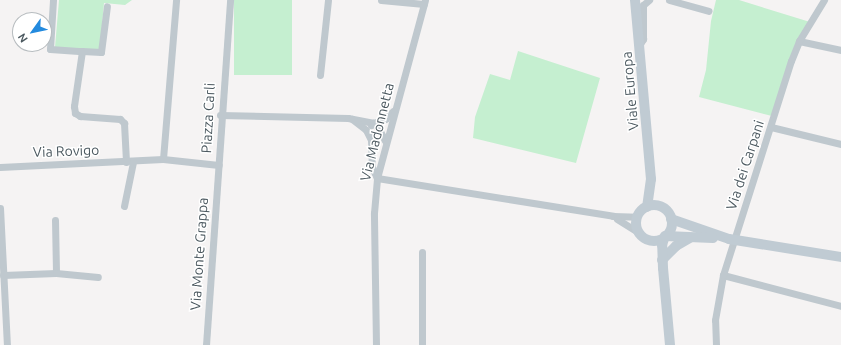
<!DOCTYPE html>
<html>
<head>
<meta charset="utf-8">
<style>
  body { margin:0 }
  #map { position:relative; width:841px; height:345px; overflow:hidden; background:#f5f3f3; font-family:Ubuntu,sans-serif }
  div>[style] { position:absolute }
  .green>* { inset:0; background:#c5efd0; transform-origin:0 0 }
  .street>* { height:7px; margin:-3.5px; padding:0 3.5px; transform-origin:3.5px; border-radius:3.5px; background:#bfc8ce }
  .secondary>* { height:10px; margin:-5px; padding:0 5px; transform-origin:5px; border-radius:5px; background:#c0cbd3 }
  .secondary>.ring { margin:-5px; padding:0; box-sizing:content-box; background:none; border:10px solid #c0cbd3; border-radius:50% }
  span { translate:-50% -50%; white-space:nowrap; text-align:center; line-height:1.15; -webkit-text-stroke:3px #fff; paint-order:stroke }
  .street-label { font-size:14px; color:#4b585f }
  .north { position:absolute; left:12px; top:12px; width:40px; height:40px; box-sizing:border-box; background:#fff; border:1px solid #b7bcbf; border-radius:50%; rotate:237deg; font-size:11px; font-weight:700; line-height:16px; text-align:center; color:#4b585f }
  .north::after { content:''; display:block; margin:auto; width:14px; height:18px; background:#238ade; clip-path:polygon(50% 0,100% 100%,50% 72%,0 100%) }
</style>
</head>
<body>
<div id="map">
  <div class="green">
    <i style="clip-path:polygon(59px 0,132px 0,125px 5px,104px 3px,100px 48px,97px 50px,55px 47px)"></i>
    <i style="left:234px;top:0;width:58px;height:75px"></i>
    <i style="clip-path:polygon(716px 0,739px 0,810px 22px,772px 116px,699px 97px,706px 70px,711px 21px)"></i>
    <i style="clip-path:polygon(518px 51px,600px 78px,576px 163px,473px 138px,475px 117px,490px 74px,510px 80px)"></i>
  </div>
  <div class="street">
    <i style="left:53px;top:0;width:49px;rotate:93.5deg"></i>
    <i style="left:50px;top:49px;width:32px;rotate:4deg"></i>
    <i style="left:82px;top:51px;width:56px;rotate:98.3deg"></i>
    <i style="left:74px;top:106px;width:7px;rotate:82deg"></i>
    <i style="left:75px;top:113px;width:6px;rotate:31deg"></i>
    <i style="left:80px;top:116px;width:40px;rotate:4.3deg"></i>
    <i style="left:120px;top:119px;width:6px;rotate:45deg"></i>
    <i style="left:124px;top:123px;width:39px;rotate:87deg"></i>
    <i style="left:381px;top:0;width:43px;rotate:5.3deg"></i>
    <i style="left:669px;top:0;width:41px;rotate:15.4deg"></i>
    <i style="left:799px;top:41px;width:43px;rotate:12.1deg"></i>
    <i style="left:640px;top:44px;width:6px;rotate:-59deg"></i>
    <i style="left:643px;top:39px;width:34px;rotate:-90deg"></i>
    <i style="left:643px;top:5px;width:8px;rotate:-40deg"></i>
    <i style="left:82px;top:51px;width:19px;rotate:3deg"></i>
    <i style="left:101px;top:52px;width:46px;rotate:-82.6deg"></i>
    <i style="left:320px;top:75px;width:75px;rotate:-83.9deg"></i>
    <i style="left:220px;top:115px;width:128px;rotate:1.3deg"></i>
    <i style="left:348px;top:118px;width:25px;rotate:11deg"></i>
    <i style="left:373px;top:123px;width:13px;rotate:-18deg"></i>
    <i style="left:385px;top:119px;width:11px;rotate:-45deg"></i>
    <i style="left:352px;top:119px;width:18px;rotate:38deg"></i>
    <i style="left:366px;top:130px;width:11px;rotate:63deg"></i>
    <i style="left:371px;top:140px;width:27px;rotate:88deg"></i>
    <i style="left:372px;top:167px;width:12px;rotate:66deg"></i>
    <i style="left:377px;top:178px;width:239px;rotate:9.1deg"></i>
    <i style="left:613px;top:216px;width:24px;rotate:2deg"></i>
    <i style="left:371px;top:125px;width:3px;rotate:-45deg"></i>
    <i style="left:373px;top:123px;width:8px;rotate:45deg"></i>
    <i style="left:379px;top:129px;width:13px;rotate:63deg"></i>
    <i style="left:771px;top:127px;width:72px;rotate:13.7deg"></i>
    <i style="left:163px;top:159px;width:160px;rotate:-85.3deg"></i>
    <i style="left:0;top:167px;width:163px;rotate:-2.8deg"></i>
    <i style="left:163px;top:159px;width:56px;rotate:6.1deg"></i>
    <i style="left:124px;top:206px;width:45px;rotate:-78.4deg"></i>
    <i style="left:0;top:208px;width:137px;rotate:87.1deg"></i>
    <i style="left:617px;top:219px;width:25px;rotate:32deg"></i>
    <i style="left:55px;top:220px;width:53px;rotate:88.9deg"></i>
    <i style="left:3px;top:275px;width:53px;rotate:-2.2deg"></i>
    <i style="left:56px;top:273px;width:42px;rotate:5.4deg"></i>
    <i style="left:723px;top:275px;width:122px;rotate:14.7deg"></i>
    <i style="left:206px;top:345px;width:346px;rotate:-86deg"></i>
    <i style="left:376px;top:345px;width:132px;rotate:-90.9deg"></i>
    <i style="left:374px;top:213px;width:35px;rotate:-85deg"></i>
    <i style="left:377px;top:178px;width:184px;rotate:-74.9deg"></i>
    <i style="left:422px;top:345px;width:93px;rotate:-90deg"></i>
    <i style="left:716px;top:345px;width:25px;rotate:-92deg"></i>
    <i style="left:715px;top:320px;width:46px;rotate:-79.9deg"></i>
    <i style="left:723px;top:275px;width:225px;rotate:-72.4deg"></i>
    <i style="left:791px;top:61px;width:22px;rotate:-68deg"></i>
    <i style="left:799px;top:41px;width:48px;rotate:-58.6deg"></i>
  </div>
  <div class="secondary">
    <i style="left:635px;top:0;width:180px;rotate:84.9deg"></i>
    <i style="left:651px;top:179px;width:28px;rotate:98deg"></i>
    <i class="ring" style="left:636px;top:205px;width:26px;height:26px"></i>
    <i style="left:671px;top:219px;width:61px;rotate:19deg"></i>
    <i style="left:729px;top:239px;width:113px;rotate:9.1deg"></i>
    <i style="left:662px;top:260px;width:20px;rotate:-45deg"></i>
    <i style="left:676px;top:246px;width:16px;rotate:-30deg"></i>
    <i style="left:670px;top:345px;width:77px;rotate:-95.2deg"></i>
    <i style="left:663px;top:268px;width:23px;rotate:-92deg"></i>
    <i style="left:662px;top:245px;width:9px;rotate:-72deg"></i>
    <i style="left:665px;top:236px;width:48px;rotate:2.4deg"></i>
  </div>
  <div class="street-label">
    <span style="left:630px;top:91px;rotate:-95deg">Viale Europa</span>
    <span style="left:208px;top:118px;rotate:-87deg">Piazza Carli</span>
    <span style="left:377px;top:132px;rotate:-76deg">Via Madonnetta</span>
    <span style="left:66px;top:151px;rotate:-2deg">Via Rovigo</span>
    <span style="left:745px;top:165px;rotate:-72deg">Via dei Carpani</span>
    <span style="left:199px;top:254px;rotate:-86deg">Via Monte Grappa</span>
  </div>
  <div class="north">N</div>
</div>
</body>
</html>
